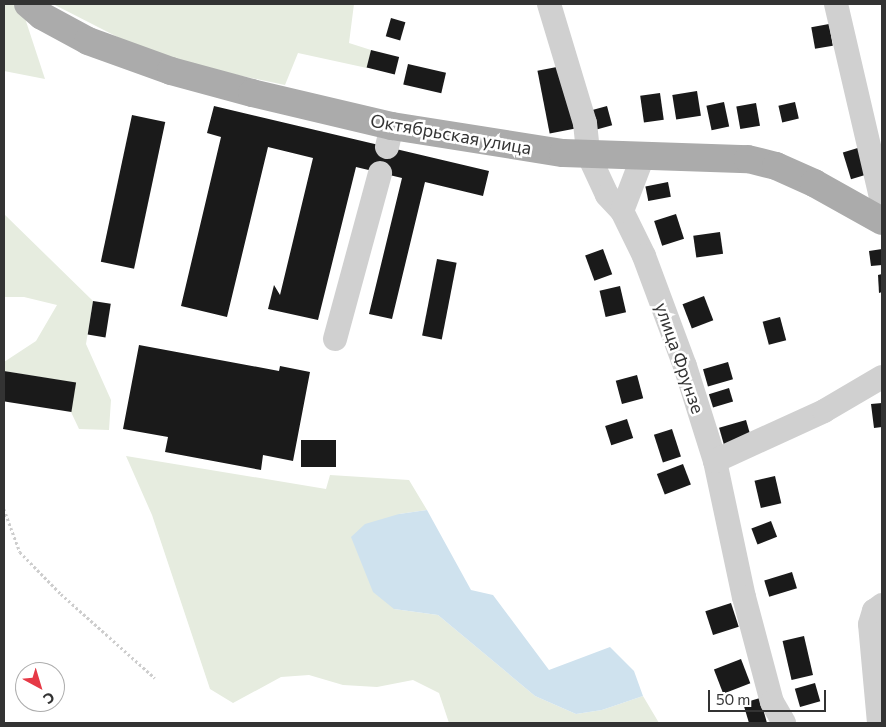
<!DOCTYPE html>
<html>
<head>
<meta charset="utf-8">
<style>
  body { margin:0 }
  #map { position:relative; width:886px; height:727px; overflow:hidden; background:#fff; font-family:Commissioner,sans-serif }
  div>[style] { position:absolute }
  .green>* { inset:0; background:#e6ecdf }
  .water>* { inset:0; background:#cfe2ee }
  .building>* { inset:0; background:#1a1a1a; transform-origin:0 0 }
  .path>* { height:2.5px; margin-top:-1.25px; transform-origin:0; background:repeating-linear-gradient(90deg,#cdcdcd 0 2.5px,transparent 0 5px) }
  .minor>* { height:24px; margin:-12px; padding:0 12px; transform-origin:12px; border-radius:12px; background:#d0d0d0 }
  .major>* { height:28px; margin:-14px; padding:0 14px; transform-origin:14px; border-radius:14px; background:#ababab }
  span { translate:-50% -50%; white-space:nowrap; text-align:center; line-height:1.15; -webkit-text-stroke:5px #fff; paint-order:stroke }
  .street-label { font-size:18px; color:#333 }
  .frame { position:absolute; inset:0; border:5px solid #333; pointer-events:none }
  .north { position:absolute; left:15px; top:662px; width:50px; height:50px; box-sizing:border-box; background:#fff; border:1px solid #adadad; border-radius:50%; rotate:141deg; font-size:14px; font-weight:700; line-height:20px; text-align:center; color:#333 }
  .north::after { content:''; display:block; margin:auto; width:18px; height:22px; background:#e63946; clip-path:polygon(50% 0,100% 100%,50% 72%,0 100%) }
  .scale { position:absolute; left:708px; top:690px; width:118px; height:22px; box-sizing:border-box; border:2px solid #333; border-top:0; padding-left:6px; font-size:15px; line-height:18px; white-space:nowrap; color:#333; -webkit-text-stroke:4px #fff; paint-order:stroke }
</style>
</head>
<body>
<div id="map">
  <div class="green">
    <i style="clip-path:polygon(4px 4px,21px 6px,45px 79px,4px 71px)"></i>
    <i style="clip-path:polygon(53px 4px,354px 4px,349px 43px,371px 50px,367px 68px,298px 53px,285px 85px,195px 66px,139px 48px)"></i>
    <i style="clip-path:polygon(4px 214px,93px 301px,86px 344px,111px 400px,109px 430px,79px 429px,71px 412px,75px 383px,4px 371px,4px 362px,36px 341px,57px 305px,24px 297px,4px 297px)"></i>
    <i style="clip-path:polygon(126px 456px,326px 489px,330px 475px,409px 480px,427px 510px,399px 514px,394px 609px,438px 615px,535px 696px,576px 714px,602px 710px,643px 696px,659px 723px,449px 723px,439px 693px,413px 680px,377px 687px,343px 685px,309px 675px,281px 677px,233px 703px,210px 689px,152px 515px)"></i>
  </div>
  <div class="water">
    <i style="clip-path:polygon(427px 510px,471px 590px,493px 595px,549px 670px,610px 647px,634px 671px,643px 696px,602px 710px,576px 714px,535px 696px,438px 615px,394px 609px,373px 592px,351px 537px,365px 524px,399px 514px)"></i>
  </div>
  <div class="building">
    <i style="left:391px;top:18px;width:15px;height:19px;rotate:16deg"></i>
    <i style="left:829px;top:24px;width:22px;height:18px;rotate:80deg"></i>
    <i style="left:371px;top:50px;width:29px;height:18px;rotate:14deg"></i>
    <i style="left:408px;top:64px;width:39px;height:21px;rotate:13deg"></i>
    <i style="left:562px;top:66px;width:64px;height:25px;rotate:79deg"></i>
    <i style="left:697px;top:91px;width:25px;height:25px;rotate:81deg"></i>
    <i style="left:660px;top:93px;width:27px;height:20px;rotate:82deg"></i>
    <i style="left:724px;top:102px;width:25px;height:18px;rotate:78deg"></i>
    <i style="left:795px;top:102px;width:17px;height:17px;rotate:77deg"></i>
    <i style="left:756px;top:103px;width:23px;height:20px;rotate:80deg"></i>
    <i style="clip-path:polygon(214px 106px,489px 171px,483px 196px,425px 182px,392px 319px,369px 314px,402px 178px,356px 167px,318px 320px,268px 309px,274px 285px,280px 295px,313px 158px,268px 147px,227px 317px,181px 306px,221px 137px,207px 133px)"></i>
    <i style="left:607px;top:106px;width:20px;height:17px;rotate:75deg"></i>
    <i style="left:132px;top:115px;width:34px;height:150px;rotate:12deg"></i>
    <i style="left:861px;top:147px;width:28px;height:19px;rotate:73deg"></i>
    <i style="left:668px;top:182px;width:15px;height:23px;rotate:79deg"></i>
    <i style="left:676px;top:214px;width:26px;height:23px;rotate:72deg"></i>
    <i style="left:720px;top:232px;width:22px;height:27px;rotate:82deg"></i>
    <i style="left:603px;top:249px;width:27px;height:19px;rotate:70deg"></i>
    <i style="clip-path:polygon(882px 249px,882px 265px,871px 266px,869px 251px)"></i>
    <i style="left:437px;top:259px;width:20px;height:78px;rotate:11deg"></i>
    <i style="clip-path:polygon(882px 274px,882px 292px,879px 293px,878px 275px)"></i>
    <i style="left:620px;top:286px;width:27px;height:21px;rotate:77deg"></i>
    <i style="left:704px;top:296px;width:26px;height:23px;rotate:69deg"></i>
    <i style="left:93px;top:301px;width:18px;height:34px;rotate:9deg"></i>
    <i style="left:780px;top:317px;width:24px;height:18px;rotate:75deg"></i>
    <i style="clip-path:polygon(139px 345px,279px 371px,280px 366px,310px 372px,293px 461px,263px 455px,261px 470px,165px 452px,168px 437px,123px 429px)"></i>
    <i style="left:728px;top:362px;width:18px;height:26px;rotate:74deg"></i>
    <i style="left:4px;top:371px;width:73px;height:30px;rotate:9deg"></i>
    <i style="left:637px;top:375px;width:24px;height:22px;rotate:75deg"></i>
    <i style="left:729px;top:388px;width:14px;height:21px;rotate:73deg"></i>
    <i style="clip-path:polygon(882px 403px,882px 427px,874px 428px,871px 404px)"></i>
    <i style="left:627px;top:419px;width:20px;height:23px;rotate:72deg"></i>
    <i style="left:746px;top:420px;width:18px;height:28px;rotate:74deg"></i>
    <i style="left:672px;top:429px;width:29px;height:19px;rotate:72deg"></i>
    <i style="left:301px;top:440px;width:35px;height:27px"></i>
    <i style="left:683px;top:464px;width:22px;height:28px;rotate:69deg"></i>
    <i style="left:775px;top:476px;width:28px;height:21px;rotate:77deg"></i>
    <i style="left:771px;top:521px;width:17px;height:21px;rotate:69deg"></i>
    <i style="left:792px;top:572px;width:17px;height:29px;rotate:73deg"></i>
    <i style="left:731px;top:603px;width:25px;height:27px;rotate:72deg"></i>
    <i style="left:804px;top:636px;width:40px;height:22px;rotate:77deg"></i>
    <i style="left:741px;top:659px;width:26px;height:29px;rotate:69deg"></i>
    <i style="left:815px;top:683px;width:19px;height:21px;rotate:74deg"></i>
    <i style="clip-path:polygon(760px 698px,767px 723px,749px 723px,743px 703px)"></i>
  </div>
  <div class="path">
    <i style="left:4px;top:509px;width:46px;rotate:69.6deg"></i>
    <i style="left:20px;top:552px;width:59px;rotate:45.7deg"></i>
    <i style="left:61px;top:594px;width:126px;rotate:41.8deg"></i>
  </div>
  <div class="minor">
    <i style="left:549px;top:4px;width:124px;rotate:73.2deg"></i>
    <i style="left:585px;top:123px;width:31px;rotate:84deg"></i>
    <i style="left:588px;top:154px;width:45px;rotate:65.1deg"></i>
    <i style="left:607px;top:195px;width:22px;rotate:47deg"></i>
    <i style="left:622px;top:211px;width:50px;rotate:63.9deg"></i>
    <i style="left:644px;top:256px;width:117px;rotate:69.6deg"></i>
    <i style="left:685px;top:366px;width:100px;rotate:72.5deg"></i>
    <i style="left:715px;top:461px;width:139px;rotate:78deg"></i>
    <i style="left:744px;top:597px;width:109px;rotate:75.1deg"></i>
    <i style="left:772px;top:702px;width:24px;rotate:60deg"></i>
    <i style="left:836px;top:4px;width:202px;rotate:76.9deg"></i>
    <i style="left:387px;top:147px;width:22px;rotate:-77deg"></i>
    <i style="left:622px;top:211px;width:59px;rotate:-69.1deg"></i>
    <i style="left:335px;top:339px;width:172px;rotate:-74.8deg"></i>
    <i style="left:715px;top:461px;width:120px;rotate:-24.6deg"></i>
    <i style="left:824px;top:411px;width:67px;rotate:-30.4deg"></i>
    <i style="left:879px;top:723px;width:99px;rotate:-95.2deg"></i>
    <i style="left:870px;top:624px;width:14px;rotate:-73deg"></i>
    <i style="left:874px;top:611px;width:10px;rotate:-37deg"></i>
  </div>
  <div class="major">
    <i style="left:28px;top:4px;width:18px;rotate:41deg"></i>
    <i style="left:42px;top:16px;width:52px;rotate:28.5deg"></i>
    <i style="left:88px;top:41px;width:88px;rotate:19.9deg"></i>
    <i style="left:171px;top:71px;width:84px;rotate:15.2deg"></i>
    <i style="left:252px;top:93px;width:144px;rotate:13.3deg"></i>
    <i style="left:392px;top:126px;width:173px;rotate:9deg"></i>
    <i style="left:563px;top:153px;width:185px;rotate:1.9deg"></i>
    <i style="left:748px;top:159px;width:29px;rotate:14deg"></i>
    <i style="left:776px;top:166px;width:42px;rotate:24.1deg"></i>
    <i style="left:814px;top:183px;width:78px;rotate:29.2deg"></i>
  </div>
  <div class="street-label">
    <span style="left:451px;top:134px;rotate:10deg">Октябрьская улица</span>
    <span style="left:680px;top:358px;rotate:71deg">улица Фрунзе</span>
  </div>
  <div class="frame"></div>
  <div class="north">С</div>
  <div class="scale">50 m</div>
</div>
</body>
</html>
